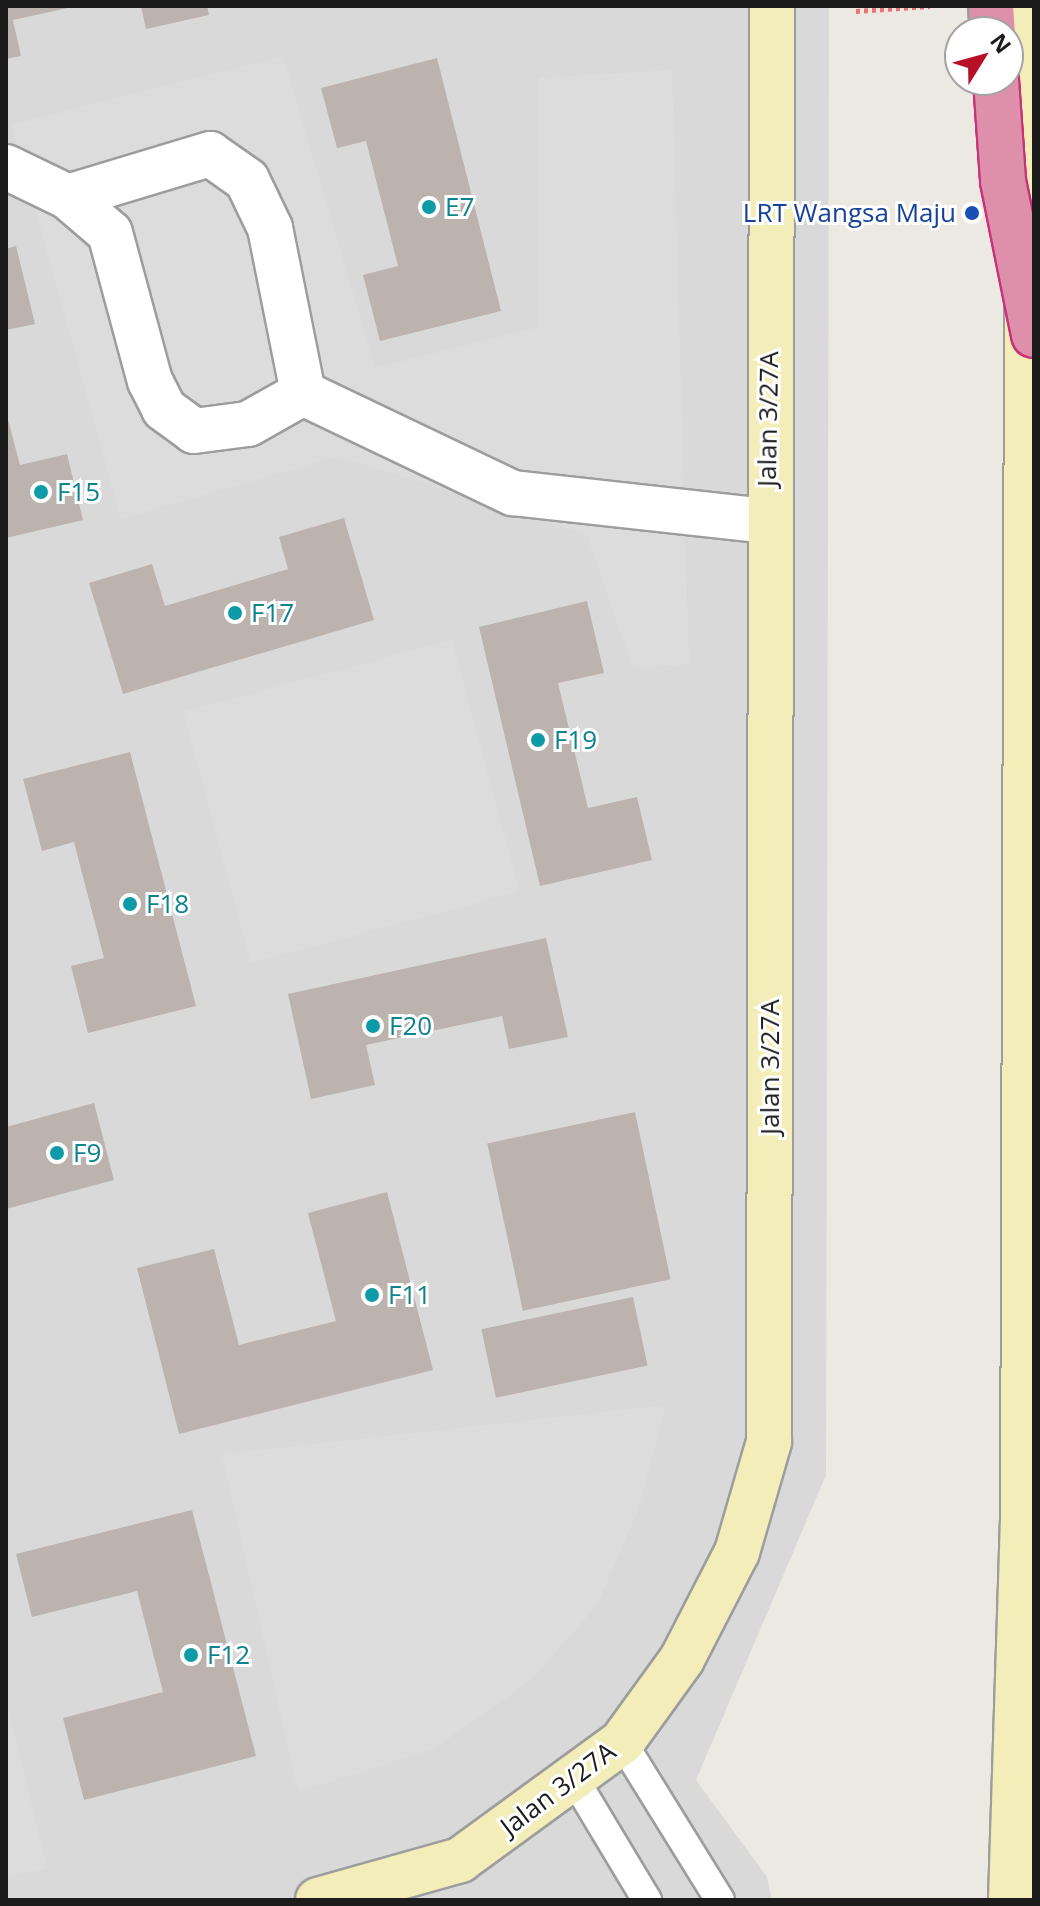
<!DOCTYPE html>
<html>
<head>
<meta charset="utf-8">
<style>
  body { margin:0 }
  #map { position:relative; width:1040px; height:1906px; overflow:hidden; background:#ece8e2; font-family:"Open Sans",sans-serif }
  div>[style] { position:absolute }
  .residential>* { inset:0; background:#dad9d9 }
  .parking>* { inset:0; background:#dcdcdc; transform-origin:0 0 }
  .building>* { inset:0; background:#bcb3af; transform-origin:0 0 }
  .path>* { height:5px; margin-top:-2.5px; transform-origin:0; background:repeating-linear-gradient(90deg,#ee7276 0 4px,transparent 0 8px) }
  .roads { filter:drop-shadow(2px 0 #9d9d9d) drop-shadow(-2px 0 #9d9d9d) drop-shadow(0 2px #9d9d9d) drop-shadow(0 -2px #9d9d9d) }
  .lane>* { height:28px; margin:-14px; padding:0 14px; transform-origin:14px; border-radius:14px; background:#fff }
  .street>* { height:44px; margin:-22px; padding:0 22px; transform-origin:22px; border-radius:22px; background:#fff }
  .secondary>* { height:44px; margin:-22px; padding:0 22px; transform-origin:22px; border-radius:22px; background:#f3eeb9 }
  .highway>* { height:44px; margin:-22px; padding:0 22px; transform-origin:22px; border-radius:22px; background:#de8fa9 }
  .bridges { filter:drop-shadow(2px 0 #c8327a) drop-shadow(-2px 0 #c8327a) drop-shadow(0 2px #c8327a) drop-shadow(0 -2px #c8327a) }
  .highway-bridge>* { height:44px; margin:-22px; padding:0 22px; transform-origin:22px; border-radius:22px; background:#de8fa9 }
  .dots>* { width:22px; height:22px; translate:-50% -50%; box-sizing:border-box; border:4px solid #fff; border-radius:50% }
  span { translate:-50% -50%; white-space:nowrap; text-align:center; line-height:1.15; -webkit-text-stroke:6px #fff; paint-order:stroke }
  .culture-label { font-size:26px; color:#0d838f }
  .left { translate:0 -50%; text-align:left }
  .transit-label { font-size:26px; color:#164399 }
  .right { translate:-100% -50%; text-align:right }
  .street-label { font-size:26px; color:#1c1c1c }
  .frame { position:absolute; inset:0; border:8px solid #1c1c1c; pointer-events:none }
  .north { position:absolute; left:944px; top:16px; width:80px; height:80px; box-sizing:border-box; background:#fff; border:2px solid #a4a4a4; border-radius:50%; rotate:53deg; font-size:22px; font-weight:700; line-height:32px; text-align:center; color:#1c1c1c }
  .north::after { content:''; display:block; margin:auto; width:28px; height:36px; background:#b71027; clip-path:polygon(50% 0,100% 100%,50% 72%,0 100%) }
</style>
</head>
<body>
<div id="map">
  <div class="residential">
    <i style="clip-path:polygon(6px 6px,829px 6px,826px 1475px,696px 1780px,767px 1877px,772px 1900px,6px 1900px)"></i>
  </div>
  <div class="parking">
    <i style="clip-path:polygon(283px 56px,375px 368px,539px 327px,539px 78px,672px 70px,689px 664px,633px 668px,587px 535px,338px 456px,121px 519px,12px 125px)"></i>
    <i style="left:452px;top:640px;width:260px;height:278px;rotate:75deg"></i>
    <i style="clip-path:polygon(666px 1405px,637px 1513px,597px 1605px,531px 1680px,435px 1748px,298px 1792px,222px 1454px)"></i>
    <i style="clip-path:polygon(6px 1699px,47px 1868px,6px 1878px)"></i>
  </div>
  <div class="building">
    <i style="clip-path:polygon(6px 6px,72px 6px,72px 7px,13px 20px,21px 56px,6px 59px)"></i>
    <i style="clip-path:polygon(141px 6px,207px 6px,209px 15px,146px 29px)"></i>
    <i style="clip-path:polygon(437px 58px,501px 311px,380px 341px,363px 275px,398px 266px,366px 141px,337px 148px,321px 88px)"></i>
    <i style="clip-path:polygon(16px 246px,35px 324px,6px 330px,6px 249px)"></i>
    <i style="clip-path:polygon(6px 412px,20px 465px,67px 454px,83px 520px,6px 538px)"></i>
    <i style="clip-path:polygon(344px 518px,374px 620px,123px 694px,89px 583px,152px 564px,165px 606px,288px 569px,279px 537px)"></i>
    <i style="clip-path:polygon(587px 601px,604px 673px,558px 683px,588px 808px,637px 797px,652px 860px,540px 886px,479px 627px)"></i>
    <i style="clip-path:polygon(130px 752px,196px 1006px,88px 1033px,71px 966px,104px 958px,74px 842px,42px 851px,23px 779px)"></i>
    <i style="clip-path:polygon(546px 938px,568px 1037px,509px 1049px,502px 1016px,366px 1045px,375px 1085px,311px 1099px,288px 994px)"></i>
    <i style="clip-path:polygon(94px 1103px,114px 1180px,6px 1209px,6px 1127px)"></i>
    <i style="left:635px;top:1112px;width:171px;height:151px;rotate:78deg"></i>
    <i style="clip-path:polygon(387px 1192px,433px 1370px,179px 1434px,137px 1268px,214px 1249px,239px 1345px,336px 1321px,308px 1213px)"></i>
    <i style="left:633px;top:1297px;width:70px;height:155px;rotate:78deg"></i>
    <i style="clip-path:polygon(192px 1510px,256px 1756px,84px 1800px,63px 1718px,163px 1692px,137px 1591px,32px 1617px,16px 1554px)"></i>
  </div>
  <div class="path">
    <i style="left:856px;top:11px;width:74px;rotate:-3.9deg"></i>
  </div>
  <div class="roads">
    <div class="lane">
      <i style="left:622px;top:1742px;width:186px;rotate:58.2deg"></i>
      <i style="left:576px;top:1782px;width:138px;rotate:59deg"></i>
    </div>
    <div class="street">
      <i style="left:6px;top:167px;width:69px;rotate:25.8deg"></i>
      <i style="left:68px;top:197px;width:55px;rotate:40.6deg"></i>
      <i style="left:110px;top:233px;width:153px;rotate:74.9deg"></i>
      <i style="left:150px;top:381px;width:31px;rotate:63deg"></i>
      <i style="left:164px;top:409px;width:37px;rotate:36deg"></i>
      <i style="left:194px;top:431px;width:54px;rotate:-7.4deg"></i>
      <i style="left:248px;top:424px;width:63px;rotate:-29.4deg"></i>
      <i style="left:303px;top:393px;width:168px;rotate:-101.3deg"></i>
      <i style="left:270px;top:228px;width:53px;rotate:-115.6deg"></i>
      <i style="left:247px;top:180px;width:45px;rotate:-144.9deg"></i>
      <i style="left:210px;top:154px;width:148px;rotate:163.2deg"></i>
      <i style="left:303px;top:393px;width:233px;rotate:25.5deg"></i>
      <i style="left:513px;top:493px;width:256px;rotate:6.3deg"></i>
    </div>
    <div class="secondary">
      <i style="left:1021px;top:204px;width:198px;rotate:-88.6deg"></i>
      <i style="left:318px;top:1900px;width:148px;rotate:-15.7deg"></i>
      <i style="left:460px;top:1860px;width:200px;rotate:-36.1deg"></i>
      <i style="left:622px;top:1742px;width:102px;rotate:-54.1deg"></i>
      <i style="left:682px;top:1659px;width:120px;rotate:-62.8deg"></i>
      <i style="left:737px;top:1552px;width:115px;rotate:-73.8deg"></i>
      <i style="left:769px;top:1442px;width:1436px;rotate:-89.88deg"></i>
      <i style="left:1011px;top:1900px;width:375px;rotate:-88.2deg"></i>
      <i style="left:1023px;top:1525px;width:1229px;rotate:-89.81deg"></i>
    </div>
    <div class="highway">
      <i style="left:991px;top:6px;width:26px;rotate:86deg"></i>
    </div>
  </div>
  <div class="bridges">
    <div class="highway-bridge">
      <i style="left:996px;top:80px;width:101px;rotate:86deg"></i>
      <i style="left:1003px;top:181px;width:157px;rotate:78.6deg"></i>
    </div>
  </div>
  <div class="dots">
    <i style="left:429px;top:207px;background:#0f9aa8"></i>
    <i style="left:972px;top:213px;background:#1a4fb4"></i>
    <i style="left:41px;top:492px;background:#0f9aa8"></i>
    <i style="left:235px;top:613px;background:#0f9aa8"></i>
    <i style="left:538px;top:740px;background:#0f9aa8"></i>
    <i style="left:130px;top:904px;background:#0f9aa8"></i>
    <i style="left:373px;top:1026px;background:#0f9aa8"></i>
    <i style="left:57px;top:1153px;background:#0f9aa8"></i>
    <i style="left:372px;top:1295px;background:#0f9aa8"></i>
    <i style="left:191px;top:1655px;background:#0f9aa8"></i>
  </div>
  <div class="culture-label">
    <span class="left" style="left:445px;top:207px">E7</span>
    <span class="left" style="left:57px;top:492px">F15</span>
    <span class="left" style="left:251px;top:613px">F17</span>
    <span class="left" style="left:554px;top:740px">F19</span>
    <span class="left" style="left:146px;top:904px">F18</span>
    <span class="left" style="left:389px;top:1026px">F20</span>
    <span class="left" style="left:73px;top:1153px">F9</span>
    <span class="left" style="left:388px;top:1295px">F11</span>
    <span class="left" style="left:207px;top:1655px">F12</span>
  </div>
  <div class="transit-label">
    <span class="right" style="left:956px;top:213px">LRT Wangsa Maju</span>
  </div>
  <div class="street-label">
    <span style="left:768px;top:419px;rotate:-89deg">Jalan 3/27A</span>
    <span style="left:770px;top:1067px;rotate:-90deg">Jalan 3/27A</span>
    <span style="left:558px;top:1789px;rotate:-37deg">Jalan 3/27A</span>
  </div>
  <div class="frame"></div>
  <div class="north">N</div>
</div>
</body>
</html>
